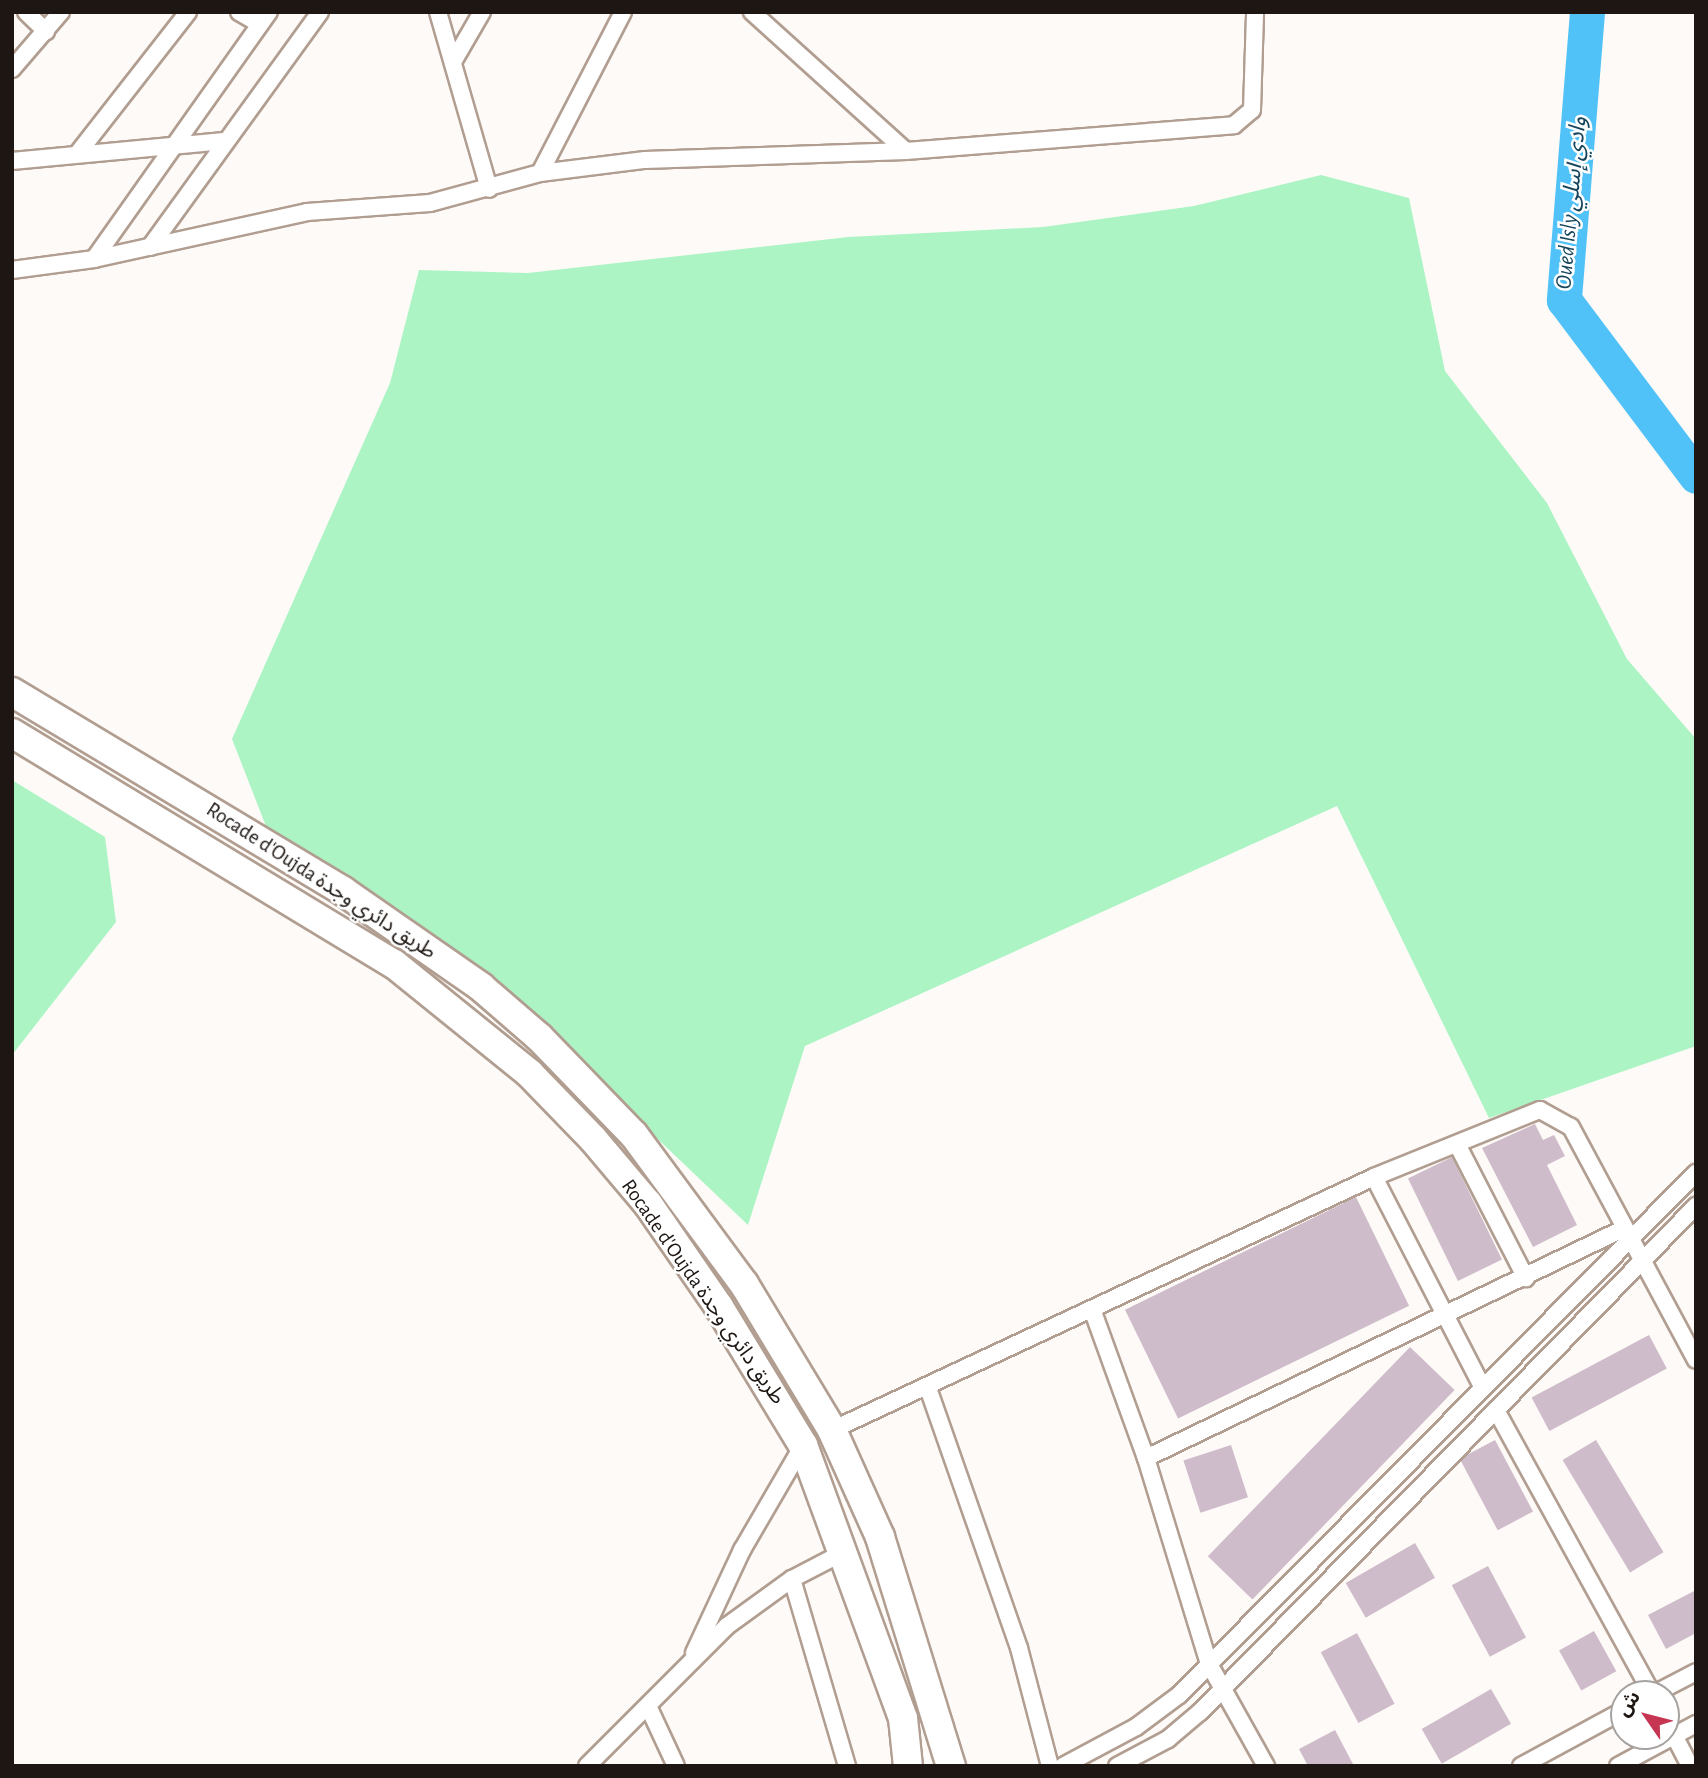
<!DOCTYPE html>
<html>
<head>
<meta charset="utf-8">
<style>
  body { margin:0 }
  #map { position:relative; width:1708px; height:1778px; overflow:hidden; background:#fefaf7; font-family:"Alegreya Sans","Noto Sans Arabic",sans-serif }
  div>[style] { position:absolute }
  .green>* { inset:0; background:#adf4c5 }
  .river>* { height:35px; margin:-17.5px; padding:0 17.5px; transform-origin:17.5px; border-radius:17.5px; background:#50c2f7 }
  .building>* { inset:0; background:#cfbcca; transform-origin:0 0 }
  .roads { filter:drop-shadow(2px 0 #b19e91) drop-shadow(-2px 0 #b19e91) drop-shadow(0 2px #b19e91) drop-shadow(0 -2px #b19e91) }
  .street>* { height:16px; margin:-8px; padding:0 8px; transform-origin:8px; border-radius:8px; background:#fff }
  .highway>* { height:28px; margin:-14px; padding:0 14px; transform-origin:14px; border-radius:14px; background:#fff }
  span { translate:-50% -50%; white-space:nowrap; text-align:center; line-height:1.15; -webkit-text-stroke:5px #fff; paint-order:stroke }
  .street-label { font-size:21px; color:#1d1612 }
  .water-label { font-size:23px; color:#16455b; font-style:italic }
  .frame { position:absolute; inset:0; border:14px solid #1d1612; pointer-events:none }
  .north { position:absolute; left:1610px; top:1680px; width:70px; height:70px; box-sizing:border-box; background:#fff; border:2px solid #a5a2a0; border-radius:50%; rotate:305deg; font-size:19px; font-weight:700; line-height:28px; text-align:center; color:#1d1612 }
  .north::after { content:''; display:block; margin:auto; width:24px; height:32px; background:#c63552; clip-path:polygon(50% 0,100% 100%,50% 72%,0 100%) }
</style>
</head>
<body>
<div id="map">
  <div class="green">
    <i style="clip-path:polygon(1321px 175px,1409px 198px,1445px 371px,1547px 503px,1627px 659px,1696px 739px,1696px 1046px,1489px 1118px,1337px 806px,805px 1046px,748px 1225px,476px 966px,336px 870px,269px 834px,232px 739px,390px 383px,419px 270px,528px 273px,848px 237px,1043px 227px,1194px 206px)"></i>
    <i style="clip-path:polygon(12px 780px,105px 837px,116px 922px,12px 1055px)"></i>
  </div>
  <div class="river">
    <i style="left:1587px;top:12px;width:289px;rotate:94.6deg"></i>
    <i style="left:1564px;top:300px;width:220px;rotate:53.1deg"></i>
  </div>
  <div class="building">
    <i style="clip-path:polygon(1535px 1124px,1543px 1140px,1554px 1135px,1565px 1156px,1547px 1165px,1577px 1225px,1533px 1247px,1482px 1148px)"></i>
    <i style="left:1452px;top:1157px;width:114px;height:49px;rotate:64deg"></i>
    <i style="left:1356px;top:1197px;width:121px;height:257px;rotate:64deg"></i>
    <i style="left:1649px;top:1335px;width:38px;height:133px;rotate:62deg"></i>
    <i style="left:1410px;top:1347px;width:62px;height:291px;rotate:44deg"></i>
    <i style="left:1495px;top:1440px;width:81px;height:40px;rotate:62deg"></i>
    <i style="left:1596px;top:1440px;width:131px;height:39px;rotate:59deg"></i>
    <i style="left:1231px;top:1445px;width:55px;height:50px;rotate:72deg"></i>
    <i style="left:1415px;top:1543px;width:40px;height:80px;rotate:60deg"></i>
    <i style="left:1488px;top:1566px;width:81px;height:41px;rotate:62deg"></i>
    <i style="clip-path:polygon(1696px 1590px,1696px 1633px,1666px 1649px,1648px 1615px)"></i>
    <i style="left:1594px;top:1631px;width:46px;height:40px;rotate:61deg"></i>
    <i style="left:1357px;top:1633px;width:80px;height:41px;rotate:62deg"></i>
    <i style="left:1491px;top:1689px;width:40px;height:80px;rotate:60deg"></i>
    <i style="clip-path:polygon(1335px 1730px,1354px 1766px,1308px 1766px,1299px 1749px)"></i>
  </div>
  <div class="roads">
    <div class="street">
      <i style="left:26px;top:12px;width:28px;rotate:44deg"></i>
      <i style="left:239px;top:12px;width:24px;rotate:30deg"></i>
      <i style="left:438px;top:12px;width:184px;rotate:73.9deg"></i>
      <i style="left:752px;top:12px;width:207px;rotate:42.1deg"></i>
      <i style="left:453px;top:62px;width:58px;rotate:-59.9deg"></i>
      <i style="left:12px;top:69px;width:75px;rotate:-49.3deg"></i>
      <i style="left:78px;top:153px;width:179px;rotate:-52deg"></i>
      <i style="left:12px;top:161px;width:213px;rotate:-5.4deg"></i>
      <i style="left:540px;top:173px;width:181px;rotate:-62.7deg"></i>
      <i style="left:150px;top:247px;width:290px;rotate:-54.1deg"></i>
      <i style="left:94px;top:259px;width:303px;rotate:-54.7deg"></i>
      <i style="left:12px;top:270px;width:83px;rotate:-7.6deg"></i>
      <i style="left:94px;top:259px;width:218px;rotate:-12.4deg"></i>
      <i style="left:307px;top:212px;width:123px;rotate:-4.2deg"></i>
      <i style="left:430px;top:203px;width:114px;rotate:-15.3deg"></i>
      <i style="left:540px;top:173px;width:106px;rotate:-7.1deg"></i>
      <i style="left:645px;top:160px;width:261px;rotate:-2deg"></i>
      <i style="left:906px;top:151px;width:329px;rotate:-4.5deg"></i>
      <i style="left:1234px;top:125px;width:23px;rotate:-40deg"></i>
      <i style="left:1252px;top:110px;width:98px;rotate:-88.2deg"></i>
      <i style="left:1457px;top:1144px;width:151px;rotate:62.8deg"></i>
      <i style="left:1374px;top:1177px;width:235px;rotate:62.7deg"></i>
      <i style="left:1092px;top:1309px;width:158px;rotate:70.1deg"></i>
      <i style="left:1146px;top:1458px;width:215px;rotate:73deg"></i>
      <i style="left:1209px;top:1664px;width:117px;rotate:60.8deg"></i>
      <i style="left:928px;top:1388px;width:275px;rotate:70.7deg"></i>
      <i style="left:1019px;top:1648px;width:122px;rotate:75.3deg"></i>
      <i style="left:1496px;top:1410px;width:324px;rotate:61.2deg"></i>
      <i style="left:832px;top:1430px;width:598px;rotate:-25.02deg"></i>
      <i style="left:1374px;top:1177px;width:179px;rotate:-22deg"></i>
      <i style="left:1540px;top:1110px;width:35px;rotate:29deg"></i>
      <i style="left:1571px;top:1127px;width:264px;rotate:61.8deg"></i>
      <i style="left:1146px;top:1458px;width:531px;rotate:-25.65deg"></i>
      <i style="left:792px;top:1579px;width:195px;rotate:73.6deg"></i>
      <i style="left:694px;top:1653px;width:114px;rotate:-65deg"></i>
      <i style="left:742px;top:1550px;width:121px;rotate:-59.8deg"></i>
      <i style="left:1654px;top:1694px;width:47px;rotate:-27.6deg"></i>
      <i style="left:648px;top:1706px;width:66px;rotate:65deg"></i>
      <i style="left:1666px;top:1720px;width:52px;rotate:62.4deg"></i>
      <i style="left:587px;top:1766px;width:198px;rotate:-45deg"></i>
      <i style="left:727px;top:1626px;width:80px;rotate:-35.9deg"></i>
      <i style="left:792px;top:1579px;width:61px;rotate:-27.4deg"></i>
      <i style="left:1063px;top:1766px;width:83px;rotate:-28.1deg"></i>
      <i style="left:1136px;top:1727px;width:54px;rotate:-36.7deg"></i>
      <i style="left:1179px;top:1695px;width:735px;rotate:-45.28deg"></i>
      <i style="left:1117px;top:1766px;width:58px;rotate:-27.9deg"></i>
      <i style="left:1168px;top:1739px;width:42px;rotate:-40.2deg"></i>
      <i style="left:1200px;top:1712px;width:709px;rotate:-45.57deg"></i>
      <i style="left:1521px;top:1766px;width:117px;rotate:-28.5deg"></i>
      <i style="left:1618px;top:1766px;width:89px;rotate:-28.3deg"></i>
    </div>
    <div class="highway">
      <i style="left:12px;top:692px;width:386px;rotate:31deg"></i>
      <i style="left:343px;top:891px;width:168px;rotate:34.8deg"></i>
      <i style="left:481px;top:987px;width:77px;rotate:40.8deg"></i>
      <i style="left:539px;top:1037px;width:136px;rotate:45.9deg"></i>
      <i style="left:634px;top:1135px;width:185px;rotate:53.6deg"></i>
      <i style="left:744px;top:1284px;width:170px;rotate:58.9deg"></i>
      <i style="left:832px;top:1430px;width:117px;rotate:65.8deg"></i>
      <i style="left:880px;top:1537px;width:240px;rotate:72.8deg"></i>
      <i style="left:12px;top:733px;width:446px;rotate:31.2deg"></i>
      <i style="left:394px;top:964px;width:174px;rotate:38.9deg"></i>
      <i style="left:529px;top:1073px;width:92px;rotate:45.9deg"></i>
      <i style="left:593px;top:1139px;width:85px;rotate:49.8deg"></i>
      <i style="left:648px;top:1204px;width:125px;rotate:55.4deg"></i>
      <i style="left:719px;top:1307px;width:162px;rotate:58.7deg"></i>
      <i style="left:803px;top:1445px;width:291px;rotate:69.9deg"></i>
      <i style="left:903px;top:1718px;width:48px;rotate:84.1deg"></i>
    </div>
  </div>
  <div class="street-label">
    <span style="left:321px;top:881px;rotate:33deg">Rocade d'Oujda طريق دائري وجدة</span>
    <span style="left:703px;top:1292px;rotate:55deg">Rocade d'Oujda طريق دائري وجدة</span>
  </div>
  <div class="water-label">
    <span style="left:1572px;top:203px;rotate:-85deg">Oued Isly وادي إسلي</span>
  </div>
  <div class="frame"></div>
  <div class="north">ش</div>
</div>
</body>
</html>
